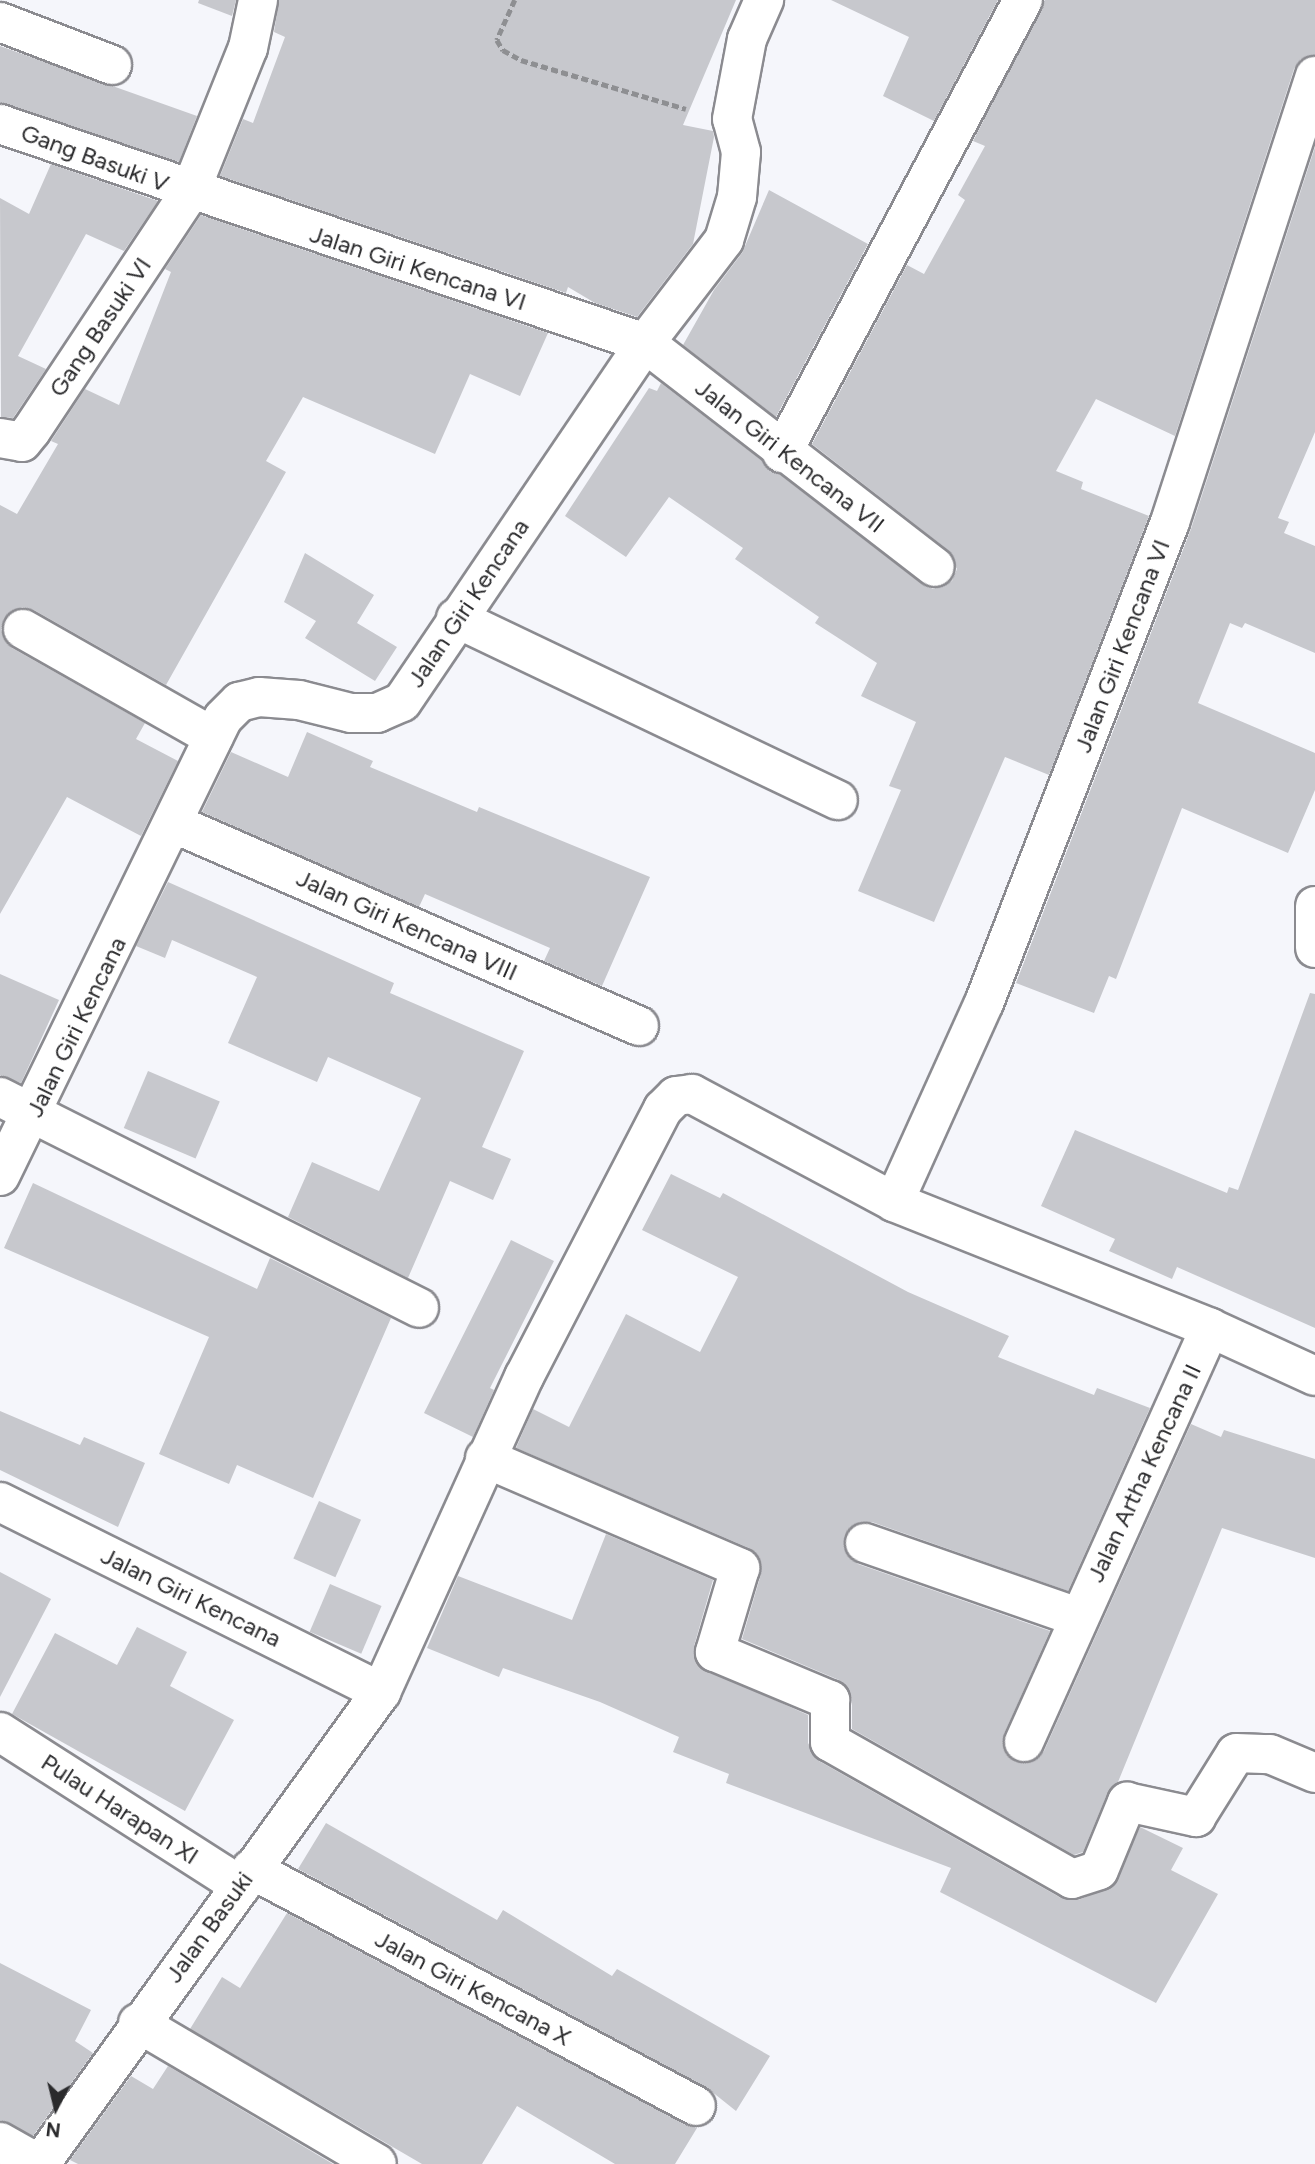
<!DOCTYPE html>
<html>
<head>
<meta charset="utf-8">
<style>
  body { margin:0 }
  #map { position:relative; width:1315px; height:2164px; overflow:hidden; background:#f5f6fb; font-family:Figtree,sans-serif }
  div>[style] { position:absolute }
  .building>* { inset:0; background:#c7c8cd; transform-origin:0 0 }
  .path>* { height:4.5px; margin-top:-2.25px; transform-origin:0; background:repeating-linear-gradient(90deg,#8e8f92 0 7px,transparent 0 10.5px) }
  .roads { filter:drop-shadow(2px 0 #8b8b90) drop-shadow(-2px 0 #8b8b90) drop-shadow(0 2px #8b8b90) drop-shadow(0 -2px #8b8b90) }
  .street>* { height:38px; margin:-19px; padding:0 19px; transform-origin:19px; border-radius:19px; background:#fff }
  span { translate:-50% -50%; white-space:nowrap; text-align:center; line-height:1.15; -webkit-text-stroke:5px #fff; paint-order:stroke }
  .street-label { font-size:24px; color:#2a2a2c }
  .north { position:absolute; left:21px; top:2073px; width:70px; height:70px; -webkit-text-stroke:5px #fff; paint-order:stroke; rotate:187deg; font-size:19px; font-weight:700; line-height:28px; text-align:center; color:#2a2a2c }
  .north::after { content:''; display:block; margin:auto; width:24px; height:32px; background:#2a2a2c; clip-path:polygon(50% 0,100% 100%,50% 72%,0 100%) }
</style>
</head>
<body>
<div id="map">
  <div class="building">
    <i style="clip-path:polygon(199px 0,236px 0,232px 16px,198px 3px)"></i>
    <i style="clip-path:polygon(279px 0,736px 0,683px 125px,713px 131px,714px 137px,693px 244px,637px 317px,595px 303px,568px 287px,566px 293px,220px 176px,243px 119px,253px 123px,285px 37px,274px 32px)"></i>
    <i style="clip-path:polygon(831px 0,998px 0,934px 121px,883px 96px,909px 37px)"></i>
    <i style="clip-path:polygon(1045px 0,1315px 0,1315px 55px,1301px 59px,1294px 69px,1175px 436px,1096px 399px,1056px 471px,1083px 482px,1081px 489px,1149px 516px,1049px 775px,1005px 757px,934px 922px,858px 891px,901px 790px,889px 786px,916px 722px,861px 696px,877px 663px,815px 623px,819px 617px,735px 559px,743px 548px,669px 497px,626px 557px,565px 516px,649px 388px,657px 391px,661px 383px,922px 584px,933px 589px,952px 581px,957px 569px,948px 550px,812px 444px,907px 265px,924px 274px,965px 200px,958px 195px,985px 146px,973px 141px)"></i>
    <i style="clip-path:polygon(0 46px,197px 116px,179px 162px,0 103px)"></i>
    <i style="clip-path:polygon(1315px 147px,1315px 432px,1278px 518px,1289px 522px,1284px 533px,1315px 546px,1315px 653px,1245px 623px,1242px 628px,1230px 623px,1198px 703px,1315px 753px,1315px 790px,1288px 853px,1182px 808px,1116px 979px,1109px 976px,1094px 1013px,1016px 983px,1191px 529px)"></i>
    <i style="clip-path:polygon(51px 164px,158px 201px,124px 251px,86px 234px,18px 356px,46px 369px,13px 418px,1px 417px,0 198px,29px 214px)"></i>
    <i style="clip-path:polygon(769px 190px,868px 244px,776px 417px,683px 345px,714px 290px,742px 253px)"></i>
    <i style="clip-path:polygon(201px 215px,548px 333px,520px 396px,470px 374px,435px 454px,303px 397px,266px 461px,286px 472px,166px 685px,34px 610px,22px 607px,4px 618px,1px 630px,12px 648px,145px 723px,136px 739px,178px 761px,141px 836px,67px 797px,0 914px,0 505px,17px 514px,58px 444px,51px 441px,85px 389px,119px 405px,171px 272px,165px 269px)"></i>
    <i style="clip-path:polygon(305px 553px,374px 595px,357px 623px,397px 647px,375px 681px,305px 638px,316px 621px,284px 602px)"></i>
    <i style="clip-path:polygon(307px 732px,373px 761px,370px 767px,477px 812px,479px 807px,650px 877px,602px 986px,544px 961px,550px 948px,425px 894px,419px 907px,202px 812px,231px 752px,288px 777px)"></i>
    <i style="clip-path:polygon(168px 882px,394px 983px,390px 993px,524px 1051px,482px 1147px,511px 1159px,493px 1200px,450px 1181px,408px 1278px,288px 1217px,312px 1162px,379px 1191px,421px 1098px,328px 1057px,317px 1082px,228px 1043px,257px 977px,172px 940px,165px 958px,136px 946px)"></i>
    <i style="clip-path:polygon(0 974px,59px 1000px,21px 1083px,0 1075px)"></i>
    <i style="clip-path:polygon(1310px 993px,1315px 994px,1315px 1328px,1177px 1267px,1172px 1279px,1109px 1251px,1115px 1239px,1041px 1206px,1075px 1130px,1227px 1193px,1229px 1187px,1238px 1190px)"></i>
    <i style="left:148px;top:1071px;width:78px;height:62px;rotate:23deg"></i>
    <i style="clip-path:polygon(671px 1174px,720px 1198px,723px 1193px,908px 1292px,1009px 1336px,998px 1357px,1094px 1395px,1097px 1388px,1150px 1408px,1068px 1591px,872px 1522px,860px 1522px,845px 1535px,844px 1548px,858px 1564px,1050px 1631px,1004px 1734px,1006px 1754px,1016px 1762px,1036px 1760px,1044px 1751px,1191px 1424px,1221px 1437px,1224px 1430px,1315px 1459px,1315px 1558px,1222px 1528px,1118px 1782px,1107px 1794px,1083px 1852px,1074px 1855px,852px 1729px,852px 1699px,839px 1680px,742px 1639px,761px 1574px,761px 1563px,749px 1548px,516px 1448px,533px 1409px,569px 1427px,626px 1314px,700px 1352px,738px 1277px,642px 1230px)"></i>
    <i style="clip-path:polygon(33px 1183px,257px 1289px,270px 1258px,391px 1318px,313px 1498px,237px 1465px,229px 1484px,159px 1454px,209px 1337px,4px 1248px)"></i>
    <i style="clip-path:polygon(511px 1240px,554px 1261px,490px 1388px,494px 1390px,473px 1437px,424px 1413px)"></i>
    <i style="clip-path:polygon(0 1411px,80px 1445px,84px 1437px,145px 1463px,118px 1527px,0 1470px)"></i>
    <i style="left:319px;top:1501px;width:46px;height:63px;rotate:24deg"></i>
    <i style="clip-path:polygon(606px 1534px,713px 1580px,694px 1646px,699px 1666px,808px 1715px,808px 1743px,819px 1761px,1061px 1898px,1078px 1900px,1113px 1886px,1140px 1827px,1183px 1848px,1171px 1870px,1218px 1894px,1156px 2003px,940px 1892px,951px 1868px,726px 1783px,729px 1774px,673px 1752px,679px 1737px,600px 1702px,503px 1668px,499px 1677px,427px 1648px,458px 1576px,572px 1620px)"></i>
    <i style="clip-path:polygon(0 1572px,51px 1599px,0 1697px)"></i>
    <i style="left:330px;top:1584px;width:56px;height:52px;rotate:23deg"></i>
    <i style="clip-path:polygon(137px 1627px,187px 1652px,170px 1686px,234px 1720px,185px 1811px,12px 1714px,55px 1633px,117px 1665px)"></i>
    <i style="clip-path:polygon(326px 1823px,497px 1920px,503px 1910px,612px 1976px,617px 1969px,770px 2056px,736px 2111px,706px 2087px,298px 1869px)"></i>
    <i style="clip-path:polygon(287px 1913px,686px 2125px,697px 2128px,675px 2164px,615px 2164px,517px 2106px,482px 2164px,422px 2164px,190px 2029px,222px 1977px,240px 1988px)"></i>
    <i style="clip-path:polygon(0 1963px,91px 2010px,75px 2041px,93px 2053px,33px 2136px,0 2120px)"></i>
    <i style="clip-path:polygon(168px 2066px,333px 2164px,78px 2164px,70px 2160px,131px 2076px,153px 2089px)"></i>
  </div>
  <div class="path">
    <i style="left:515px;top:0;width:44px;rotate:114.2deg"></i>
    <i style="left:497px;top:40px;width:12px;rotate:59deg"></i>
    <i style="left:503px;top:50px;width:21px;rotate:29deg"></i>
    <i style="left:521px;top:60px;width:172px;rotate:16.5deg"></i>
  </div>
  <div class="roads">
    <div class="street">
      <i style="left:0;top:22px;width:120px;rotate:21deg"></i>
      <i style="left:0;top:124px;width:681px;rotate:18.75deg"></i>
      <i style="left:645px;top:343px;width:366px;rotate:37.7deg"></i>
      <i style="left:0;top:438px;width:22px;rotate:10deg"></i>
      <i style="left:22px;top:442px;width:14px;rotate:-51deg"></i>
      <i style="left:31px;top:431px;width:287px;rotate:-56.4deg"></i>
      <i style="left:190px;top:192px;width:155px;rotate:-68.1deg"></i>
      <i style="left:248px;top:48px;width:49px;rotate:-78.2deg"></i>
      <i style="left:782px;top:453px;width:513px;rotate:-61.99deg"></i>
      <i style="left:456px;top:618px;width:423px;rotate:25.5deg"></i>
      <i style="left:23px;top:629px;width:219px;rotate:29.6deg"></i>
      <i style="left:175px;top:824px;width:506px;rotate:23.53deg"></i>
      <i style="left:1315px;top:906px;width:42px;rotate:90deg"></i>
      <i style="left:0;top:1097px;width:469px;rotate:26.7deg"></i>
      <i style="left:0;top:1176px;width:509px;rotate:-64.04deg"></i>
      <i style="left:223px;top:718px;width:23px;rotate:-45deg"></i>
      <i style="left:239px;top:702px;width:21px;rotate:-14deg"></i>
      <i style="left:259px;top:697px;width:40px;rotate:4.3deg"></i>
      <i style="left:299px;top:700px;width:54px;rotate:14deg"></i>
      <i style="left:351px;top:713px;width:26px"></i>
      <i style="left:377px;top:713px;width:27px;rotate:-24deg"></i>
      <i style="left:402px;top:702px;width:434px;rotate:-55.9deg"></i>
      <i style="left:645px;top:343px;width:130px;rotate:-52.5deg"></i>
      <i style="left:724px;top:240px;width:45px;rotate:-73.2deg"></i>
      <i style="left:737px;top:197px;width:45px;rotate:-84.9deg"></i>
      <i style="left:741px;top:152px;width:34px;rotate:-105deg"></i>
      <i style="left:732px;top:119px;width:81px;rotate:-79.4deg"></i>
      <i style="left:747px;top:39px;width:43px;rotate:-66.4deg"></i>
      <i style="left:894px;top:1202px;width:218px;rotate:-65.7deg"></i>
      <i style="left:984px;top:1003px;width:516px;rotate:-68.86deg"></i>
      <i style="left:1170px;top:522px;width:469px;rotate:-72deg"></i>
      <i style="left:485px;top:1458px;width:278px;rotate:23.3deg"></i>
      <i style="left:740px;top:1568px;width:88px;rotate:106.6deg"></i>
      <i style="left:715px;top:1652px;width:125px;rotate:22.7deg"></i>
      <i style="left:830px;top:1700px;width:42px;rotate:90deg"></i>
      <i style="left:830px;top:1742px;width:278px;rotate:29.5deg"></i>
      <i style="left:1072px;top:1879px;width:28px;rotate:-18deg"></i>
      <i style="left:1099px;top:1870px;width:74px;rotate:-67.6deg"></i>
      <i style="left:1127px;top:1802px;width:71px;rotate:12.3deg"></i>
      <i style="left:1196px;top:1817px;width:75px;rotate:-58deg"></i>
      <i style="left:1236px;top:1753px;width:34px;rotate:2deg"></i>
      <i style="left:1270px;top:1754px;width:49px;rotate:22.9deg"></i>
      <i style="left:0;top:1502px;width:426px;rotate:26.5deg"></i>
      <i style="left:865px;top:1543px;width:225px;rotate:19.2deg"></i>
      <i style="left:0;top:1732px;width:286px;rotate:32.6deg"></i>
      <i style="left:1024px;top:1742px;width:454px;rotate:-65.8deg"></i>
      <i style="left:251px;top:1869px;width:504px;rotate:28.04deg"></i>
      <i style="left:138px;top:2023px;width:277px;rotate:30.5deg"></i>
      <i style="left:0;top:2142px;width:45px;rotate:29.4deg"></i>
      <i style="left:40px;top:2164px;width:582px;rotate:-54.15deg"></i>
      <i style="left:381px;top:1692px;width:346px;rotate:-65.6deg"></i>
      <i style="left:524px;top:1377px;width:302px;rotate:-62.6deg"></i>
      <i style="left:663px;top:1109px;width:18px;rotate:-45deg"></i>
      <i style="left:676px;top:1096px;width:16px;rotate:-7deg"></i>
      <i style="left:692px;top:1094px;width:229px;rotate:28.1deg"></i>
      <i style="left:894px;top:1202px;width:340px;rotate:21.7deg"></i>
      <i style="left:1210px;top:1328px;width:115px;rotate:24.6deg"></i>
    </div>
  </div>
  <div class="street-label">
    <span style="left:95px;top:158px;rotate:20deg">Gang Basuki V</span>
    <span style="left:418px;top:268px;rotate:18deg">Jalan Giri Kencana VI</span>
    <span style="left:100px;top:327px;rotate:-56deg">Gang Basuki VI</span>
    <span style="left:790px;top:456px;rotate:38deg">Jalan Giri Kencana VII</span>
    <span style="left:468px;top:603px;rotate:-56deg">Jalan Giri Kencana</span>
    <span style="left:1122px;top:646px;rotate:-69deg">Jalan Giri Kencana VI</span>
    <span style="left:407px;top:925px;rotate:24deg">Jalan Giri Kencana VIII</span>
    <span style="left:76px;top:1027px;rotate:-64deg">Jalan Giri Kencana</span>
    <span style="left:1144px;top:1473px;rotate:-65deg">Jalan Artha Kencana II</span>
    <span style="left:191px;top:1597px;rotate:26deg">Jalan Giri Kencana</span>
    <span style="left:120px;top:1809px;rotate:33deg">Pulau Harapan XI</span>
    <span style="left:209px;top:1927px;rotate:-54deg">Jalan Basuki</span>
    <span style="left:473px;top:1988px;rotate:28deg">Jalan Giri Kencana X</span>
  </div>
  <div class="north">N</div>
</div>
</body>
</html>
